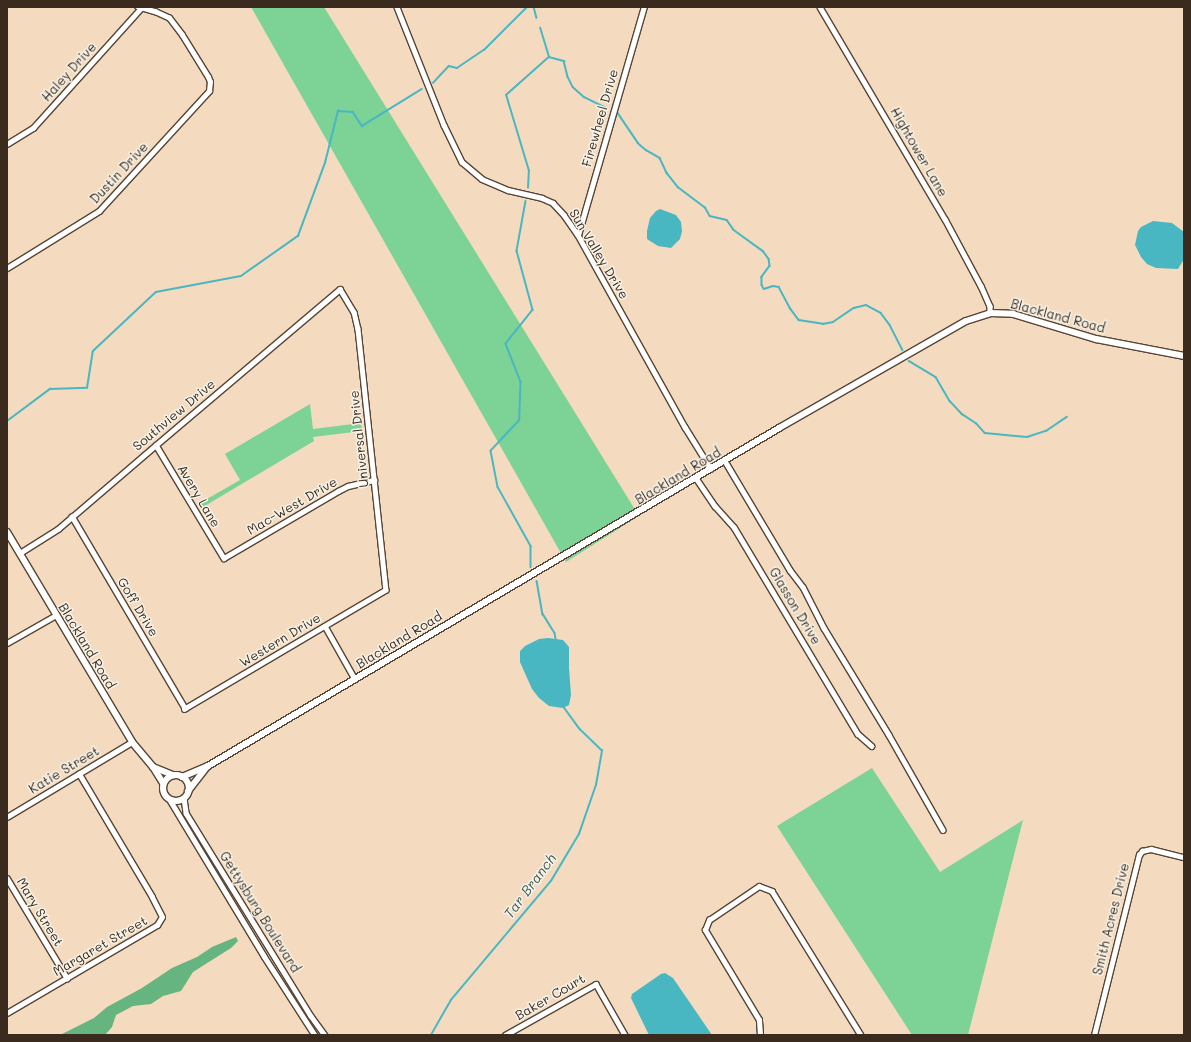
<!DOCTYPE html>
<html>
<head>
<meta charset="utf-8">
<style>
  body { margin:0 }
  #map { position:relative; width:1191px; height:1042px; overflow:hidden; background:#f4dbbf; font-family:Mali,sans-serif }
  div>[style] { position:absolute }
  .green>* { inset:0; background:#7dd296 }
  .forest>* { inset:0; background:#66b47f }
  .water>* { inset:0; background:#48b7c2 }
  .stream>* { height:1.5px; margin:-0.75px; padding:0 0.75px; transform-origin:0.75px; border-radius:0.75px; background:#48b7c2 }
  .roads { filter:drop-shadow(1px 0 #574536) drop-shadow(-1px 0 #574536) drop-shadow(0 1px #574536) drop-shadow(0 -1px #574536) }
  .minor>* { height:4.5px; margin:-2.25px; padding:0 2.25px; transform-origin:2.25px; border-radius:2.25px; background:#fff }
  .tertiary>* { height:6px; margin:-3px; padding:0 3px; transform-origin:3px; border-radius:3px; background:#fff }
  .tertiary>.ring { margin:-3px; padding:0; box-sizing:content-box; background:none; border:6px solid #fff; border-radius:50% }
  span { translate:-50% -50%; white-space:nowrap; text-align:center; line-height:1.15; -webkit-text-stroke:3px #f7f3e8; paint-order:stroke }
  .street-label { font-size:13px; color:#3b2a1e }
  .water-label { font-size:14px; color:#405b57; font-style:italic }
  .frame { position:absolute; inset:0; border:8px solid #3b2a1e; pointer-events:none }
</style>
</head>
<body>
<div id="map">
  <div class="green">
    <i style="clip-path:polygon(251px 7px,324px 7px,639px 516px,566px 562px)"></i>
    <i style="clip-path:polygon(310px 404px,313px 429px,361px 423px,362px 431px,313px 437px,314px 441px,203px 507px,200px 503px,240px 480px,225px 454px)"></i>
    <i style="clip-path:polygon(872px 768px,940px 872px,1023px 820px,968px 1035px,912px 1035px,777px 826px)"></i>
  </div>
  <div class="forest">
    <i style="clip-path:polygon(236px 937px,238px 941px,231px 948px,193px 972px,181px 991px,163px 996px,151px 1004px,133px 1006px,116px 1015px,112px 1027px,105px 1035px,60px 1035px,94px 1018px,107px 1007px,142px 988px,172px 968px,197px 957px,212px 947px)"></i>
  </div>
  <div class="water">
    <i style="clip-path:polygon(660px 209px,676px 215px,681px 222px,682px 231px,680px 239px,671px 248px,658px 246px,647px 239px,647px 231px,650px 218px,656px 211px)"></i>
    <i style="clip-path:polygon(1153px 221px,1172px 223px,1184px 232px,1184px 259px,1178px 269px,1156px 268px,1147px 264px,1141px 257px,1135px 245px,1138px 231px,1141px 227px)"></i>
    <i style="clip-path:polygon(548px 638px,563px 640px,569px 647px,569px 668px,571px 695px,569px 705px,563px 708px,549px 706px,539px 698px,532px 689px,520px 662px,520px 651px,525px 646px,539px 639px)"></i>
    <i style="clip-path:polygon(665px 973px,673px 978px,712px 1035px,649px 1035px,631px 998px,632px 994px,661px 974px)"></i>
  </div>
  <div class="stream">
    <i style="left:534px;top:7px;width:11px;rotate:75deg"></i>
    <i style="left:549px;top:57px;width:16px;rotate:15deg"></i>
    <i style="left:564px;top:61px;width:16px;rotate:76deg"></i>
    <i style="left:568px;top:77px;width:11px;rotate:63deg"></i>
    <i style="left:573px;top:87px;width:15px;rotate:42deg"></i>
    <i style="left:584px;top:97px;width:25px;rotate:26deg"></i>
    <i style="left:433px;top:83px;width:23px;rotate:-47deg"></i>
    <i style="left:449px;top:66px;width:8px;rotate:14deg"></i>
    <i style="left:457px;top:68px;width:32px;rotate:-34deg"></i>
    <i style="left:484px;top:50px;width:61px;rotate:-45deg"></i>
    <i style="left:618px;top:113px;width:36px;rotate:56deg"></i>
    <i style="left:638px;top:143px;width:11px;rotate:41deg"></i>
    <i style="left:646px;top:150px;width:16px;rotate:30deg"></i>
    <i style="left:660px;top:158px;width:17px;rotate:65deg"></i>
    <i style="left:667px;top:173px;width:18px;rotate:52deg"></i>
    <i style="left:678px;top:187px;width:34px;rotate:37deg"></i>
    <i style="left:705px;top:207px;width:10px;rotate:61deg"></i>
    <i style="left:710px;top:216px;width:17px;rotate:13deg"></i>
    <i style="left:727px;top:220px;width:12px;rotate:55deg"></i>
    <i style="left:734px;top:230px;width:36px;rotate:36deg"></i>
    <i style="left:763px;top:251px;width:10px;rotate:53deg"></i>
    <i style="left:769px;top:259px;width:7px;rotate:82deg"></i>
    <i style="left:770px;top:266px;width:14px;rotate:126deg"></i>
    <i style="left:762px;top:277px;width:8px;rotate:90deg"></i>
    <i style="left:762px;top:285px;width:4px;rotate:63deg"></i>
    <i style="left:764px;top:289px;width:9px;rotate:-18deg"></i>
    <i style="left:773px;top:286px;width:6px;rotate:9deg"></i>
    <i style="left:779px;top:287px;width:24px;rotate:62deg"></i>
    <i style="left:790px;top:308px;width:15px;rotate:53deg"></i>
    <i style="left:799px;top:320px;width:24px;rotate:9deg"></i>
    <i style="left:823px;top:324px;width:10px;rotate:-11deg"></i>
    <i style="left:833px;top:322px;width:25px;rotate:-34deg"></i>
    <i style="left:854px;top:308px;width:12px;rotate:-14deg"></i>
    <i style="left:866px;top:305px;width:17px;rotate:28deg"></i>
    <i style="left:881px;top:313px;width:15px;rotate:53deg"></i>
    <i style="left:890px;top:325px;width:28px;rotate:63deg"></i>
    <i style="left:528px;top:188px;width:17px;rotate:-87deg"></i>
    <i style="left:529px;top:171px;width:79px;rotate:-106.8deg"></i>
    <i style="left:506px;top:95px;width:57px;rotate:-41.5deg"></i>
    <i style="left:549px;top:57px;width:30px;rotate:-107deg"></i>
    <i style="left:526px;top:201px;width:51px;rotate:100.2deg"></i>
    <i style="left:517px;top:251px;width:61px;rotate:74.8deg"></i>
    <i style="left:533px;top:310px;width:43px;rotate:128.5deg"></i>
    <i style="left:506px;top:344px;width:41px;rotate:68.5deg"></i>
    <i style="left:521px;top:382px;width:38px;rotate:92deg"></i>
    <i style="left:520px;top:420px;width:42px;rotate:133.1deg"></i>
    <i style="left:491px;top:451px;width:37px;rotate:79deg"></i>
    <i style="left:498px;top:487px;width:68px;rotate:60.8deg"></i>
    <i style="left:531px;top:546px;width:21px;rotate:90deg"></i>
    <i style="left:909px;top:361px;width:31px;rotate:31deg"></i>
    <i style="left:936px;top:377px;width:28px;rotate:60deg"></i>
    <i style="left:950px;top:401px;width:18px;rotate:47deg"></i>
    <i style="left:962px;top:414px;width:17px;rotate:33deg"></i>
    <i style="left:976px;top:423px;width:13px;rotate:48deg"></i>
    <i style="left:985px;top:433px;width:42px;rotate:5.4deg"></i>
    <i style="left:1027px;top:437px;width:20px;rotate:-18deg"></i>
    <i style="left:1046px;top:431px;width:25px;rotate:-34deg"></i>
    <i style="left:7px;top:421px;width:54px;rotate:-36.7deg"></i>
    <i style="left:50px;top:389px;width:37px;rotate:-2deg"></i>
    <i style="left:87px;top:388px;width:37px;rotate:-81deg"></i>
    <i style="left:93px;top:351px;width:86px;rotate:-43.1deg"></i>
    <i style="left:156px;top:292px;width:86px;rotate:-10.7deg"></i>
    <i style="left:241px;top:276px;width:70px;rotate:-35.1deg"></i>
    <i style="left:298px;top:236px;width:78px;rotate:-69.7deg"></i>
    <i style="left:325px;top:163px;width:54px;rotate:-76deg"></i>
    <i style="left:338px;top:111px;width:15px;rotate:4deg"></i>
    <i style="left:353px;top:112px;width:17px;rotate:57deg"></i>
    <i style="left:362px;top:126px;width:70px;rotate:-31.7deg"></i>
    <i style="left:537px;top:581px;width:34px;rotate:80deg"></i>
    <i style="left:543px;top:614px;width:22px;rotate:58deg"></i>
    <i style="left:555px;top:633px;width:6px;rotate:81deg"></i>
    <i style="left:431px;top:1035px;width:40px;rotate:-60.3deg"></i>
    <i style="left:451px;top:1000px;width:155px;rotate:-50deg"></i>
    <i style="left:551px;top:881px;width:55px;rotate:-59.2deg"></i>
    <i style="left:579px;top:834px;width:52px;rotate:-70.9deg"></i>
    <i style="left:596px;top:785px;width:35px;rotate:-80deg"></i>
    <i style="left:602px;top:751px;width:30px;rotate:-136deg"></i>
    <i style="left:580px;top:730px;width:29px;rotate:-126deg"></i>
  </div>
  <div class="roads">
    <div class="minor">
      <i style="left:397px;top:7px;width:127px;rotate:68.3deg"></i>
      <i style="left:444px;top:125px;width:41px;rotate:64.1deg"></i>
      <i style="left:462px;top:162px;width:26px;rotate:40deg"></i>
      <i style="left:482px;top:179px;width:28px;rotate:23deg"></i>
      <i style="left:508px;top:190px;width:35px;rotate:13deg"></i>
      <i style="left:542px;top:198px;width:12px;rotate:24deg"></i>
      <i style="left:553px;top:203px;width:16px;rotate:47deg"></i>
      <i style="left:564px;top:215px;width:24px;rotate:55deg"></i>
      <i style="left:578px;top:235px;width:220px;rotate:60.9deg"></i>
      <i style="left:685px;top:427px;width:49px;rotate:58.2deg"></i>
      <i style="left:820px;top:7px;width:246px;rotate:59.5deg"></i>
      <i style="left:945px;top:219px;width:76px;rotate:61.8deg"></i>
      <i style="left:981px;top:286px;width:22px;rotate:66deg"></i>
      <i style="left:990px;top:306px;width:7px;rotate:90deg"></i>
      <i style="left:7px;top:144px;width:31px;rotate:-32deg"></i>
      <i style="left:33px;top:128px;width:161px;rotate:-48deg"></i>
      <i style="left:578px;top:235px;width:237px;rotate:-73.9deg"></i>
      <i style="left:7px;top:268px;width:108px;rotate:-31.8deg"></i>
      <i style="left:99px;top:211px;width:163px;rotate:-47.5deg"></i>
      <i style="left:209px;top:91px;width:9px;rotate:-84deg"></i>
      <i style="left:210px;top:82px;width:5px;rotate:-112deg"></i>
      <i style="left:208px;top:77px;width:49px;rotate:-121.8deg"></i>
      <i style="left:182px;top:35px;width:21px;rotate:-127deg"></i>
      <i style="left:169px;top:18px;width:14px;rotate:-155deg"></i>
      <i style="left:156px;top:12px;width:19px;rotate:-164deg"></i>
      <i style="left:156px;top:445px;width:132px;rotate:59deg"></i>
      <i style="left:224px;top:558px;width:132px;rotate:-30.4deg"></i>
      <i style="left:338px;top:491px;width:11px;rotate:-27deg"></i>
      <i style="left:348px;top:486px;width:27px;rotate:-13deg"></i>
      <i style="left:725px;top:461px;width:127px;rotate:59.2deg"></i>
      <i style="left:790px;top:570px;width:21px;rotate:53deg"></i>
      <i style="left:803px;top:587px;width:46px;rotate:62.9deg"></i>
      <i style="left:824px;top:628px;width:125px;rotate:58.7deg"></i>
      <i style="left:889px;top:735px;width:109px;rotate:60.4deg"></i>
      <i style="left:696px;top:478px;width:34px;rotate:56deg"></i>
      <i style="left:715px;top:506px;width:28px;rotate:48deg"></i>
      <i style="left:734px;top:527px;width:241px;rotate:59.1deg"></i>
      <i style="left:858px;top:734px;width:18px;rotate:41deg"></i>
      <i style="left:20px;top:553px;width:45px;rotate:-32.3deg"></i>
      <i style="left:58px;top:529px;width:129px;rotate:-40.6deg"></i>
      <i style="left:156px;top:445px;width:241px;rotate:-40.3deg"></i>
      <i style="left:340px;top:289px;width:27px;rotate:59deg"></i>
      <i style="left:354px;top:312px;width:17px;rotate:77deg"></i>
      <i style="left:358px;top:329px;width:262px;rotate:83.9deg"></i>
      <i style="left:386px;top:590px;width:234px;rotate:149.4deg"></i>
      <i style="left:185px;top:709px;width:223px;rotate:-120.5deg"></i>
      <i style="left:325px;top:626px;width:61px;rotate:60.5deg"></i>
      <i style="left:7px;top:643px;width:56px;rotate:-29.7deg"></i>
      <i style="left:184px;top:798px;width:15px;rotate:82deg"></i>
      <i style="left:186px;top:813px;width:238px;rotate:58.4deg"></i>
      <i style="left:311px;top:1016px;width:24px;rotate:54deg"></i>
      <i style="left:170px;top:800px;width:182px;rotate:58.9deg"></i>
      <i style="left:264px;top:956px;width:94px;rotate:57.2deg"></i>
      <i style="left:7px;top:817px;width:146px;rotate:-31deg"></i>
      <i style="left:7px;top:878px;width:117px;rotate:59deg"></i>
      <i style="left:7px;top:1013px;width:174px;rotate:-30.4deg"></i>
      <i style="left:157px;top:925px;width:9px;rotate:-58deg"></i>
      <i style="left:162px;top:917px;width:22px;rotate:-117deg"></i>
      <i style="left:152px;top:897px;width:143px;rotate:-120.7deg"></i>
      <i style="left:505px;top:1035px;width:104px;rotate:-29.3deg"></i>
      <i style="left:596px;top:984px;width:59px;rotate:60.4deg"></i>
      <i style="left:760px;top:1035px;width:15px;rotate:-94deg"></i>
      <i style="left:759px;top:1020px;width:105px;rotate:-121deg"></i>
      <i style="left:705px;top:930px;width:11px;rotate:-68deg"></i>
      <i style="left:709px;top:920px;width:60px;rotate:-34.2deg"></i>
      <i style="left:759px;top:886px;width:14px;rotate:21deg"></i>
      <i style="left:772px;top:891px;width:169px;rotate:58.3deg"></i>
      <i style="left:1094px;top:1035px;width:186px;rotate:-76deg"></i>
      <i style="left:1139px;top:855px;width:5px;rotate:-53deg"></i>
      <i style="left:1142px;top:851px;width:9px;rotate:-13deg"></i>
      <i style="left:1151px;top:849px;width:34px;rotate:14deg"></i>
    </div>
    <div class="tertiary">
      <i style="left:7px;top:532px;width:244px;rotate:59.2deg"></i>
      <i style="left:132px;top:742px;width:33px;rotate:50deg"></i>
      <i style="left:153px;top:767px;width:19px;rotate:58deg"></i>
      <i style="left:153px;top:767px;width:22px;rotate:22deg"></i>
      <i class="ring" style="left:163px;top:775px;width:20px;height:20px"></i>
      <i style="left:182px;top:777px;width:28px;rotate:-23deg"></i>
      <i style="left:208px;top:766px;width:664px;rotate:-30.62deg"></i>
      <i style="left:779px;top:428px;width:215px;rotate:-29.8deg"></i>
      <i style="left:966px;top:321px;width:25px;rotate:-18deg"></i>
      <i style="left:990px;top:313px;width:23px;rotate:2deg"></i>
      <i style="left:1013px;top:314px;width:87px;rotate:16.8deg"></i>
      <i style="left:1096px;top:339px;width:90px;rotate:10.9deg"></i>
      <i style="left:188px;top:791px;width:31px;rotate:-52deg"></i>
    </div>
  </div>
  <div class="street-label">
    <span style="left:69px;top:72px;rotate:-48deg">Haley Drive</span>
    <span style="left:600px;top:118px;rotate:-74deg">Firewheel Drive</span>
    <span style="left:919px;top:152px;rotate:60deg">Hightower Lane</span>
    <span style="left:119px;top:173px;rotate:-47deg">Dustin Drive</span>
    <span style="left:599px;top:254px;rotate:59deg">Sun Valley Drive</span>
    <span style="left:1058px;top:316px;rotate:15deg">Blackland Road</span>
    <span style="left:174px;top:415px;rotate:-40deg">Southview Drive</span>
    <span style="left:359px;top:439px;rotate:-96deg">Universal Drive</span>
    <span style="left:678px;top:476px;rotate:-31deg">Blackland Road</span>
    <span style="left:199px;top:496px;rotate:59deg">Avery Lane</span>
    <span style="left:292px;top:506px;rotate:-30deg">Mac-West Drive</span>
    <span style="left:795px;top:606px;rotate:59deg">Glasson Drive</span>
    <span style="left:138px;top:607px;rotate:59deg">Goff Drive</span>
    <span style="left:280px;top:640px;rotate:-31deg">Western Drive</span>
    <span style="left:399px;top:640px;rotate:-31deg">Blackland Road</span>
    <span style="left:87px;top:646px;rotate:59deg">Blackland Road</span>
    <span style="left:64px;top:770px;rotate:-31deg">Katie Street</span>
    <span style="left:40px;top:912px;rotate:59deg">Mary Street</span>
    <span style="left:260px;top:912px;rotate:58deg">Gettysburg Boulevard</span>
    <span style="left:1111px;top:919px;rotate:-76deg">Smith Acres Drive</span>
    <span style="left:100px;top:946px;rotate:-30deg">Margaret Street</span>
    <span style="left:550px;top:997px;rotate:-30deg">Baker Court</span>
  </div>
  <div class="water-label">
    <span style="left:530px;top:886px;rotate:-53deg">Tar Branch</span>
  </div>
  <div class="frame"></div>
</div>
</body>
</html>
